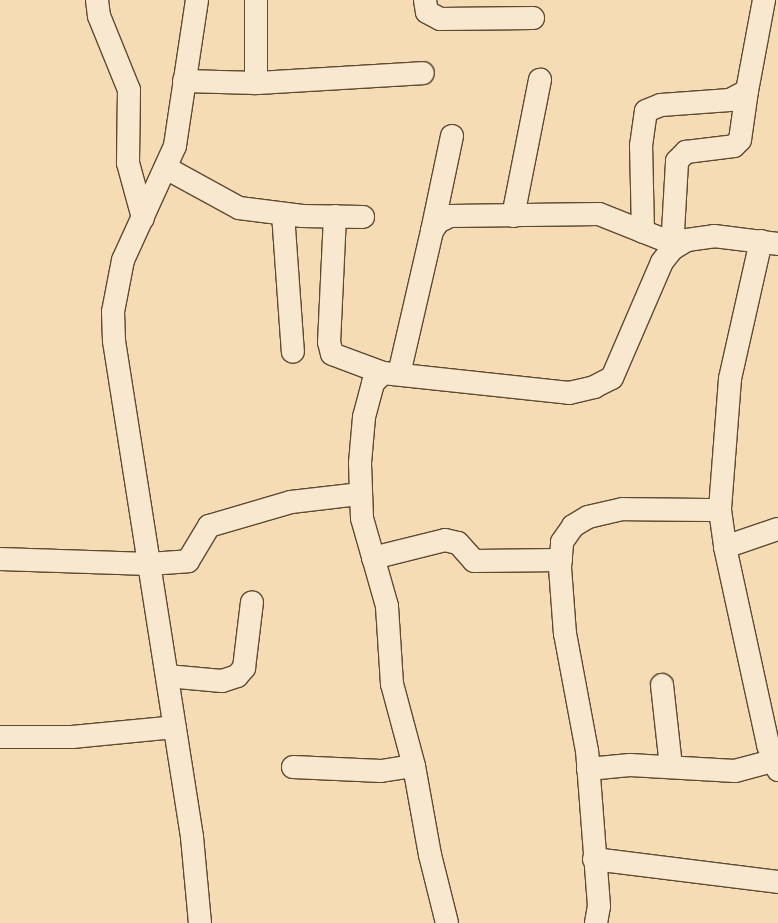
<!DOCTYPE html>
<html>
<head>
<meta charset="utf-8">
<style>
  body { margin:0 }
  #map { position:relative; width:778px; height:923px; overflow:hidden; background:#f5dcb5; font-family:"Sorts Mill Goudy",serif }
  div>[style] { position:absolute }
  .roads { filter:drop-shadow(1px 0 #5d4a31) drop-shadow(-1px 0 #5d4a31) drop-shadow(0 1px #5d4a31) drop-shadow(0 -1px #5d4a31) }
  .minor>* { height:22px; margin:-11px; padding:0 11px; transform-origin:11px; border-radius:11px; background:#f8e8cf }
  span { translate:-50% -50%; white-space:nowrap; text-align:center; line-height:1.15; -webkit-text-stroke:4px #f8e8cf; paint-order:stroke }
</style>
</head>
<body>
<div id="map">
  <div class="roads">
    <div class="minor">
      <i style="left:97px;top:0;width:16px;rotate:83deg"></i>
      <i style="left:99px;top:16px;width:80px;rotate:67.9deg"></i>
      <i style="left:129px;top:90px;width:73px;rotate:90.8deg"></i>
      <i style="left:128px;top:163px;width:57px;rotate:74.7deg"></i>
      <i style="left:197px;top:0;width:148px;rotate:98.6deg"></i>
      <i style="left:175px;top:146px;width:125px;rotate:114.5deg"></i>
      <i style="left:123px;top:260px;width:53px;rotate:100.9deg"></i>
      <i style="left:113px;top:312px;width:29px;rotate:88deg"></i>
      <i style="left:114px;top:341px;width:502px;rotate:81.06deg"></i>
      <i style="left:192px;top:837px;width:86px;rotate:84.7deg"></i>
      <i style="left:256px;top:0;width:83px;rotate:90deg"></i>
      <i style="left:425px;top:0;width:12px;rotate:81deg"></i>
      <i style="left:427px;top:12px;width:15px;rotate:28deg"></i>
      <i style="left:440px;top:19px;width:93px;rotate:-0.6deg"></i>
      <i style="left:184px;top:81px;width:72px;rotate:1.6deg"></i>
      <i style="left:256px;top:83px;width:167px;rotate:-3.4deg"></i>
      <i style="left:166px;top:168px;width:83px;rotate:28.7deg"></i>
      <i style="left:239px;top:208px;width:64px;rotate:7.2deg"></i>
      <i style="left:302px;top:216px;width:61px;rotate:0.9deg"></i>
      <i style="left:283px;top:214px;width:138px;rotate:85.9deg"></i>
      <i style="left:335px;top:216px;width:126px;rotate:92.7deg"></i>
      <i style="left:329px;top:342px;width:12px;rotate:76deg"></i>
      <i style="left:332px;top:354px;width:54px;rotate:20.4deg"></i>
      <i style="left:513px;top:216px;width:139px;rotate:-78.8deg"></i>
      <i style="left:432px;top:231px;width:97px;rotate:-78.1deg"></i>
      <i style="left:643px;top:232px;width:86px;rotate:-91.3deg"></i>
      <i style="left:641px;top:146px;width:35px;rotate:-82deg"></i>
      <i style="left:646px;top:111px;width:16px;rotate:-22deg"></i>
      <i style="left:661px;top:105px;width:69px;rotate:-4.1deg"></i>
      <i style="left:730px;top:100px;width:19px;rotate:-28deg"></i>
      <i style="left:747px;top:91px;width:93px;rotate:-79.4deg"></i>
      <i style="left:761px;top:241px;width:141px;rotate:102.7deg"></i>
      <i style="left:730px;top:379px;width:131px;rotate:94.4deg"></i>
      <i style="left:720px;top:510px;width:37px;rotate:82deg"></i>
      <i style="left:725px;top:547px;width:203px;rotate:77.7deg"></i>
      <i style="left:768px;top:745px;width:27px;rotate:68deg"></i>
      <i style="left:672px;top:249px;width:88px;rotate:-86.7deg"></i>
      <i style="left:677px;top:161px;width:13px;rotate:-45deg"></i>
      <i style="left:686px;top:152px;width:48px;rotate:-7.1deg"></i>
      <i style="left:734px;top:146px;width:8px;rotate:-45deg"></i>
      <i style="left:740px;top:140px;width:49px;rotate:-81.9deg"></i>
      <i style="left:399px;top:374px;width:147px;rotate:-77deg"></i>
      <i style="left:432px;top:231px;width:11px;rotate:-56deg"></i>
      <i style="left:438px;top:222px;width:13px;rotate:-27deg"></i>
      <i style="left:450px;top:216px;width:149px;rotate:-0.8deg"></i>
      <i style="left:599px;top:214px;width:79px;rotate:21.7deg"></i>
      <i style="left:725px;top:547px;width:56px;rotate:-18.8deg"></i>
      <i style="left:373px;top:558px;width:74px;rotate:-14deg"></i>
      <i style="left:445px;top:540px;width:13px;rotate:13deg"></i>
      <i style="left:458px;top:543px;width:24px;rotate:48deg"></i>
      <i style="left:474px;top:561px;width:87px;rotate:-0.7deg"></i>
      <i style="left:0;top:559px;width:149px;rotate:1.9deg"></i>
      <i style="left:149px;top:564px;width:39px;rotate:-4deg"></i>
      <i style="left:188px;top:561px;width:41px;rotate:-59deg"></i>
      <i style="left:209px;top:526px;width:85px;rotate:-16.3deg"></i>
      <i style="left:291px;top:502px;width:68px;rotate:-6.7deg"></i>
      <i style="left:167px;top:676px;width:55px;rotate:5.2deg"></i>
      <i style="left:222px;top:681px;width:16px;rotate:-18deg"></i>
      <i style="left:237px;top:676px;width:11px;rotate:-49deg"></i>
      <i style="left:244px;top:668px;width:66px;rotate:-83.1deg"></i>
      <i style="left:662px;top:685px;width:81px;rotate:83.7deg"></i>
      <i style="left:0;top:737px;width:72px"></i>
      <i style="left:72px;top:737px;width:103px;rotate:-5.5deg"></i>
      <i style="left:293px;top:767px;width:88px;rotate:2.6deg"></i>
      <i style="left:381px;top:771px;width:33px;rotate:-9deg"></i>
      <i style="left:588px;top:769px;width:42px;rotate:-5.4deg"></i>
      <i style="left:630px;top:765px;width:105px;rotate:3.3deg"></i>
      <i style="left:735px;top:771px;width:39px;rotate:-15deg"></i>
      <i style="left:594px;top:859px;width:185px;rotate:7.1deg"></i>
      <i style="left:447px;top:923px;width:70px;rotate:-104deg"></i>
      <i style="left:430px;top:855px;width:90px;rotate:-100.2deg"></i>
      <i style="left:414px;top:766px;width:85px;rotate:-105deg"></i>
      <i style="left:392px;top:684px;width:78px;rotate:-93.7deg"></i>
      <i style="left:387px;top:606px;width:91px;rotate:-105.9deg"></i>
      <i style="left:362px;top:518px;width:55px;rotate:-92.1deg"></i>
      <i style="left:360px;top:463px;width:46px;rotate:-85deg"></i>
      <i style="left:364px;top:417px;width:35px;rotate:-75deg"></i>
      <i style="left:373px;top:383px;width:14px;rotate:-45deg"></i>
      <i style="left:383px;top:373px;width:187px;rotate:6.1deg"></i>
      <i style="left:569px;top:393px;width:26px;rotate:-13deg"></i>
      <i style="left:594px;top:387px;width:20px;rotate:-27deg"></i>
      <i style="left:612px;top:378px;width:126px;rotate:-66.7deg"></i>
      <i style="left:662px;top:262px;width:16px;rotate:-52deg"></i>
      <i style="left:672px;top:249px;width:17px;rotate:-31deg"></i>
      <i style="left:687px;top:240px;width:27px;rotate:-8deg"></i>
      <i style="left:714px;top:236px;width:64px;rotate:7.1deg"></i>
      <i style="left:596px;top:923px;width:17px;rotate:-80deg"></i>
      <i style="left:599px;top:906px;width:155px;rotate:-94.4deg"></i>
      <i style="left:587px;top:751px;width:119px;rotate:-100.6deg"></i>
      <i style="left:565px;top:634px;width:67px;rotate:-94.3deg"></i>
      <i style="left:560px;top:567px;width:25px;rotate:-85deg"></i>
      <i style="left:562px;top:542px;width:19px;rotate:-55deg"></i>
      <i style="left:573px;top:526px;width:17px;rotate:-31deg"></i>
      <i style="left:588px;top:517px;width:36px;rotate:-13deg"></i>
      <i style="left:623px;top:509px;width:97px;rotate:0.6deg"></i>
    </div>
  </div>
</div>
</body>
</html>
